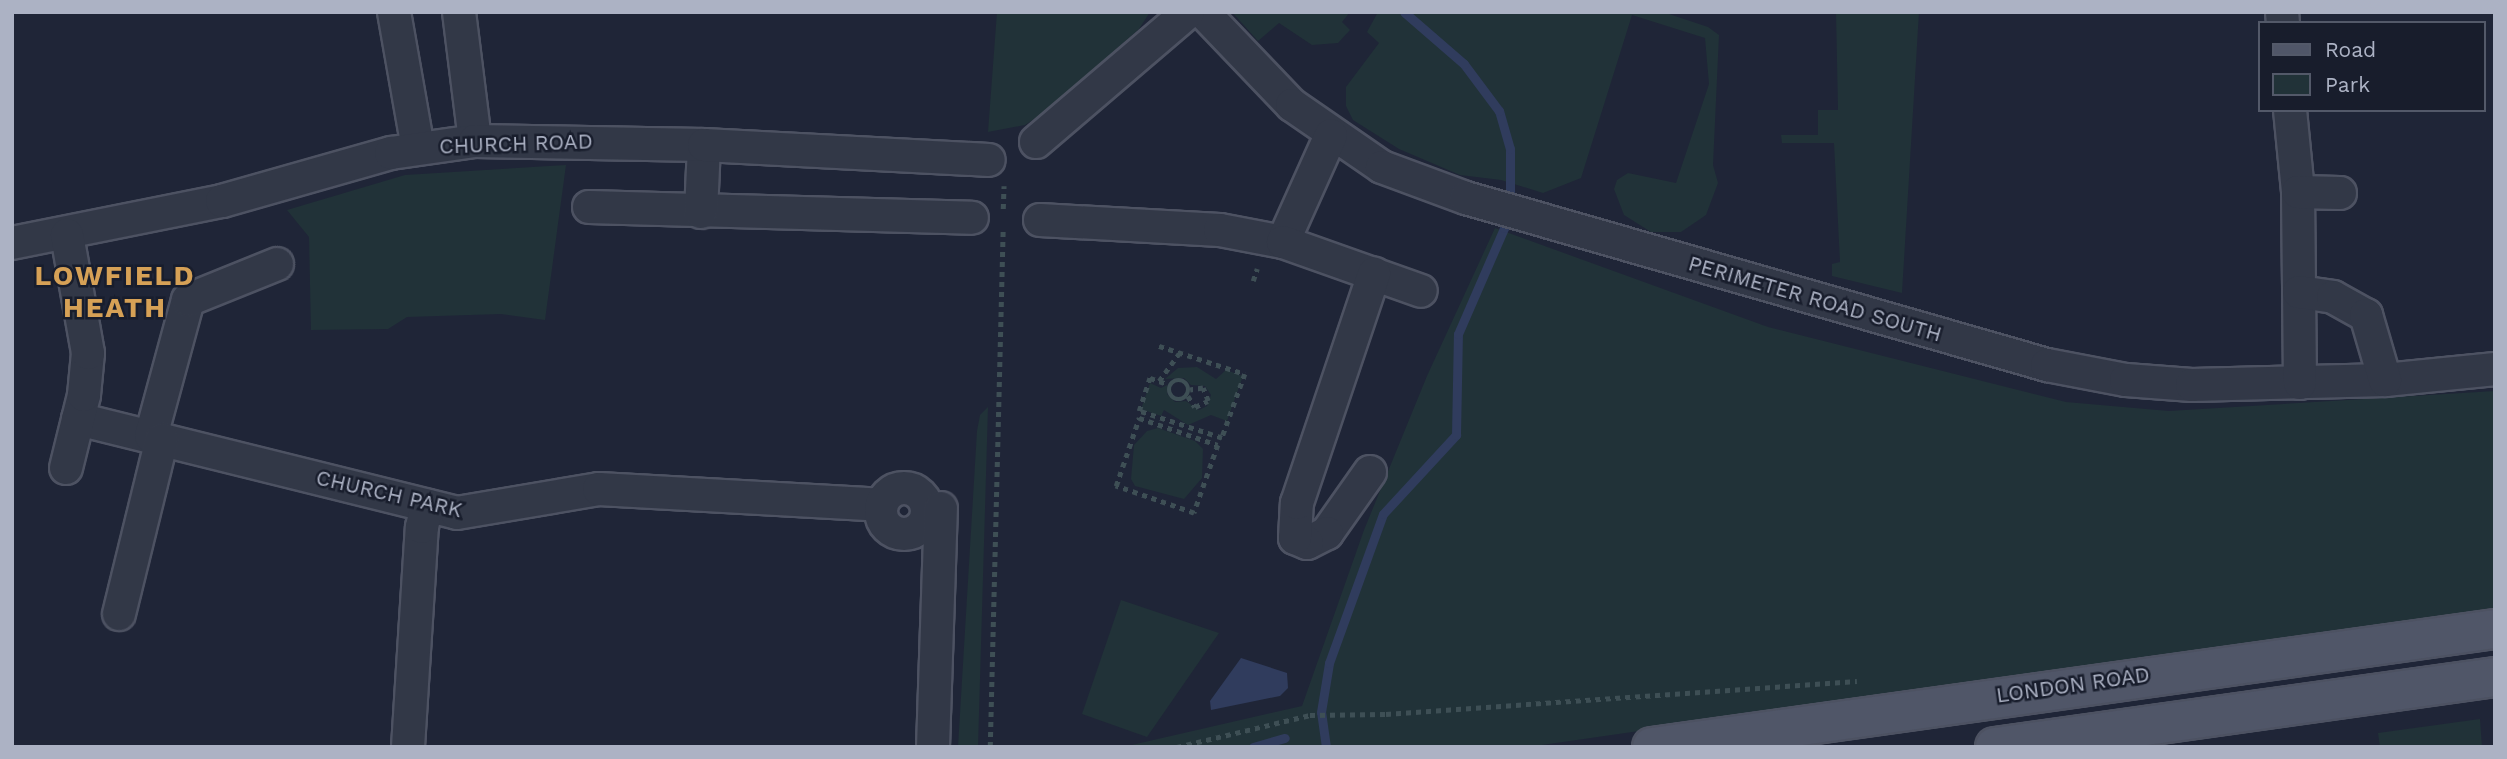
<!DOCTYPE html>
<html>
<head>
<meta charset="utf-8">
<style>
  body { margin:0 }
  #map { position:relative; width:2507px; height:759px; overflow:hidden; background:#1f2537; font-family:"Work Sans",sans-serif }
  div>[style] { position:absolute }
  .green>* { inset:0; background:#213238 }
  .water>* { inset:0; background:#303c5d }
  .stream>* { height:9px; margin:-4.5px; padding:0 4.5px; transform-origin:4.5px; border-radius:4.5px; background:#303c5d }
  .path>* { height:4.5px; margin-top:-2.25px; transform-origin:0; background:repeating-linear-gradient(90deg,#3e4f55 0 5px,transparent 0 10px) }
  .path>.ring { margin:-2.25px; padding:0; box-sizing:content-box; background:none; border:4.5px solid #3e4f55; border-radius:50% }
  .roads { filter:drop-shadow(2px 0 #4d5262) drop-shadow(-2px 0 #4d5262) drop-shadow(0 2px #4d5262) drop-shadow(0 -2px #4d5262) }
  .minor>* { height:32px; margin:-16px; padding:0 16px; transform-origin:16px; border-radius:16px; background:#323847 }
  .minor>.ring { margin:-16px; padding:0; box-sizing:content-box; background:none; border:32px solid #323847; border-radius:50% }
  .major>* { height:38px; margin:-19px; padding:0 19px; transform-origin:19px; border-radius:19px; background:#505668 }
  span { translate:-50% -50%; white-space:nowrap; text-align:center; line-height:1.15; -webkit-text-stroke:5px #181d2c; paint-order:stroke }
  .street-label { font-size:21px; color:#acb2c4 }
  .district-label { font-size:28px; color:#d6a156; font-weight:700; letter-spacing:2px }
  .frame { position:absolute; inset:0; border:14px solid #acb2c4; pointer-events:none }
  .legend { position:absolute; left:2258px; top:21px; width:228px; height:91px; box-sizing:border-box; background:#181d2c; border:2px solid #535969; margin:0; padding:9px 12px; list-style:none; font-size:21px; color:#acb2c4 }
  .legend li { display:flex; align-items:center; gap:14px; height:35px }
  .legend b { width:35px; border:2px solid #535969 }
</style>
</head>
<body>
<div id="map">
  <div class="green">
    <i style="clip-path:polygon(997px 12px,1150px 12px,1139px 29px,1048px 110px,1025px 125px,988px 132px)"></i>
    <i style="clip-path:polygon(1232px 12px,1350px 12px,1342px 22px,1350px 30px,1338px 43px,1312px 45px,1279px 23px,1258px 41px)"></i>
    <i style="clip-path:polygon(1378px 12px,1663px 12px,1708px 27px,1719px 35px,1713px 165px,1718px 183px,1706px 215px,1681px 232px,1651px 232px,1624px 215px,1614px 189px,1617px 180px,1628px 173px,1676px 183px,1709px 84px,1705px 38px,1632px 15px,1581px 178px,1543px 193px,1501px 180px,1460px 175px,1399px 149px,1353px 120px,1346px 106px,1346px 87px,1379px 43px,1367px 32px)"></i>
    <i style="clip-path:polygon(1836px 12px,1919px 12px,1902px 293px,1832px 276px,1832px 264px,1840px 262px,1834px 143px,1782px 143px,1781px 135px,1818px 135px,1818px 110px,1838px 110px)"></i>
    <i style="clip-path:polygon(566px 165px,545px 320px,501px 314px,407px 317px,388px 329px,311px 330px,309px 237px,287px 210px,405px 175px)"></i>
    <i style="clip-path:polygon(1495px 228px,1768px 327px,2066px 402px,2169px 411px,2495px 391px,2495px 608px,1528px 747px,1123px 747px,1302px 706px,1364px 530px,1427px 376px)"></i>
    <i style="clip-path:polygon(1197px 367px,1216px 379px,1226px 370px,1243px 376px,1227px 421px,1211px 415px,1188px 425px,1164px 410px,1161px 416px,1141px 409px,1150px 383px,1161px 388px,1167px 385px,1167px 394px,1175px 402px,1186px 401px,1199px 410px,1207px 406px,1211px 395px,1205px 386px,1191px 385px,1184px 378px,1165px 379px,1178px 368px)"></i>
    <i style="clip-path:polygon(988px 407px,978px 747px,958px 747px,977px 431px,980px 415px)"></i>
    <i style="clip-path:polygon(1158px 428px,1195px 441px,1203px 449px,1202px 478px,1184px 499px,1135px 486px,1131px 479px,1134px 445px,1147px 431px)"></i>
    <i style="clip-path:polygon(1121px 600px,1219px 633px,1147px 737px,1082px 714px)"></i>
    <i style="clip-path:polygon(2480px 719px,2482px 747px,2380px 747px,2378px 733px)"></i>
  </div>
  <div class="water">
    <i style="clip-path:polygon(1241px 658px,1287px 673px,1288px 688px,1280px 696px,1211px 710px,1210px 701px)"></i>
  </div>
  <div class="stream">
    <i style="left:1253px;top:747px;width:33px;rotate:-16deg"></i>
    <i style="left:1326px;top:747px;width:35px;rotate:-98deg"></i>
    <i style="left:1321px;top:712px;width:50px;rotate:-80.7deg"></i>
    <i style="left:1329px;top:663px;width:158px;rotate:-70.1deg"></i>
    <i style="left:1383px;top:514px;width:108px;rotate:-47.3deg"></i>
    <i style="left:1456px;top:435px;width:101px;rotate:-88.9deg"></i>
    <i style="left:1458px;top:334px;width:116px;rotate:-66.5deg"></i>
    <i style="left:1504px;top:228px;width:27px;rotate:-77deg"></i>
    <i style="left:1510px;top:202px;width:53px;rotate:-90deg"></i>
    <i style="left:1510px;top:149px;width:40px;rotate:-106deg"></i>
    <i style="left:1499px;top:111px;width:59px;rotate:-126.7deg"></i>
    <i style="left:1464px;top:64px;width:79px;rotate:-139.1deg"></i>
  </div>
  <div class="path">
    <i style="left:1003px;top:209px;width:23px;rotate:-88deg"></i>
    <i style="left:1253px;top:281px;width:13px;rotate:-72deg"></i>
    <i style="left:1159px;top:346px;width:90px;rotate:18deg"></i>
    <i style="left:1245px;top:374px;width:68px;rotate:109.8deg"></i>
    <i style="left:1222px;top:438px;width:87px;rotate:-162deg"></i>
    <i style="left:1139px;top:411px;width:35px;rotate:-72deg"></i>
    <i style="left:1150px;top:378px;width:21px;rotate:19deg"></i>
    <i class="ring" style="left:1169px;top:380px;width:15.5px;height:15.5px"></i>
    <i style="left:1159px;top:381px;width:34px;rotate:-54deg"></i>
    <i style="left:1188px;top:396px;width:13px;rotate:58deg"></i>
    <i style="left:1195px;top:407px;width:14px;rotate:-25deg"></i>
    <i style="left:1208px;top:401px;width:14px;rotate:-111deg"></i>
    <i style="left:1203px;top:388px;width:13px;rotate:171deg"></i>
    <i style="left:1139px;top:418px;width:83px;rotate:18.9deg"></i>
    <i style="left:1218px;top:445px;width:72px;rotate:109.4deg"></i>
    <i style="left:1194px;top:513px;width:83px;rotate:-160.9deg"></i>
    <i style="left:1116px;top:486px;width:72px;rotate:-71.3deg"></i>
    <i style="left:990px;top:747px;width:519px;rotate:-88.57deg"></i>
    <i style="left:1177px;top:747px;width:137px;rotate:-13.5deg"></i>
    <i style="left:1310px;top:715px;width:76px;rotate:-0.8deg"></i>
    <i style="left:1386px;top:714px;width:472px;rotate:-4deg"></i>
  </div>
  <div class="roads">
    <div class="minor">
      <i style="left:394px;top:12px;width:138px;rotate:80deg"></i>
      <i style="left:459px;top:12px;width:130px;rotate:82.9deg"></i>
      <i style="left:1203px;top:12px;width:129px;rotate:46.3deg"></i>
      <i style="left:1292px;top:105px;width:109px;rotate:34.6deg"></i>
      <i style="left:1382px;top:167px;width:90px;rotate:20.3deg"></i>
      <i style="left:1466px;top:198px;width:605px;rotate:16.04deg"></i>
      <i style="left:2047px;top:365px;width:80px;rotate:10.8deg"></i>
      <i style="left:2126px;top:380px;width:66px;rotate:4.3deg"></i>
      <i style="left:2192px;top:385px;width:193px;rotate:-1.5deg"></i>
      <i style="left:2385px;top:380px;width:111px;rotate:-5.7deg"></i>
      <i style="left:2282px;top:12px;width:11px;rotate:85deg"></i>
      <i style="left:2290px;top:110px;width:82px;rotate:84.4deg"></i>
      <i style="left:2298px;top:192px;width:191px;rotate:89.4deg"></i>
      <i style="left:1036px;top:142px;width:200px;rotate:-40.5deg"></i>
      <i style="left:2298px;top:192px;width:42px;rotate:1.4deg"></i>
      <i style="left:589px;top:207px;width:383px;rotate:1.6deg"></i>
      <i style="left:701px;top:212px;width:67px;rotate:-87.4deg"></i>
      <i style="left:1040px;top:220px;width:180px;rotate:3.2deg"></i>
      <i style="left:1220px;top:230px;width:64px;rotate:10.8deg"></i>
      <i style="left:1283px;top:242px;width:117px;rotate:-65.8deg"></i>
      <i style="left:1283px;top:242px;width:146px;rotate:19.5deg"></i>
      <i style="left:12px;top:243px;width:214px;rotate:-11.3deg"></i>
      <i style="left:222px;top:201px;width:176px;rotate:-15.9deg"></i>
      <i style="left:391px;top:153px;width:85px;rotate:-8.1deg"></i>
      <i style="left:475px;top:141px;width:229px;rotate:1deg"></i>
      <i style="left:704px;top:145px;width:285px;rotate:3deg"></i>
      <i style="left:2299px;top:292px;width:34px;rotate:8deg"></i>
      <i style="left:2333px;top:297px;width:38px;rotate:29deg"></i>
      <i style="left:2366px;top:315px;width:68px;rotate:73.7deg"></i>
      <i style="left:78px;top:419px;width:390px;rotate:13.9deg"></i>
      <i style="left:457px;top:513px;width:144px;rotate:-9.6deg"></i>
      <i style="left:599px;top:489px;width:282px;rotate:3.2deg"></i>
      <i style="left:151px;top:436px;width:141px;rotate:-74.8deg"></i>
      <i style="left:188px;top:300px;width:96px;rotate:-22deg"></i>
      <i style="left:66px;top:468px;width:75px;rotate:-76.1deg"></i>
      <i style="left:84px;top:395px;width:42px;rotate:-84.6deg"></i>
      <i style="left:88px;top:353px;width:120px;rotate:-100.1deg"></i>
      <i style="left:1370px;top:472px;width:75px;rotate:125.2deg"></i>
      <i style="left:1327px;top:533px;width:22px;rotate:153deg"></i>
      <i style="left:1307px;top:543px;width:13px;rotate:-157deg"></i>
      <i style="left:1295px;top:538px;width:35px;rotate:-87deg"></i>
      <i style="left:1297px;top:503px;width:242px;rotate:-71.4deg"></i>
      <i class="ring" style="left:881px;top:488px;width:14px;height:14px"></i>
      <i style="left:119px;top:614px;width:180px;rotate:-76.2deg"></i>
      <i style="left:408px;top:747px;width:220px;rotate:-86.4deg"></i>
      <i style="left:422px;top:527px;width:22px;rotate:-77deg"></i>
      <i style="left:933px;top:747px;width:239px;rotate:-88.1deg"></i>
    </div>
    <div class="major">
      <i style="left:1652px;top:747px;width:851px;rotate:-7.97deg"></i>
      <i style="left:1995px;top:747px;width:505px;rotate:-7.97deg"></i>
    </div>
  </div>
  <div class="street-label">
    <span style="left:516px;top:144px;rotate:-2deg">CHURCH ROAD</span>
    <span style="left:1815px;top:299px;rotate:16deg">PERIMETER ROAD SOUTH</span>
    <span style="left:389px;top:494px;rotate:13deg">CHURCH PARK</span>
    <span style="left:2073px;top:685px;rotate:-8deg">LONDON ROAD</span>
  </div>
  <div class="district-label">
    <span style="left:115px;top:292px">LOWFIELD<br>HEATH</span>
  </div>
  <div class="frame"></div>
  <ul class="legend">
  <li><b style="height:9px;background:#505668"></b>Road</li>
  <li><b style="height:19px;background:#213238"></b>Park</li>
  </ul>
</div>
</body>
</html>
